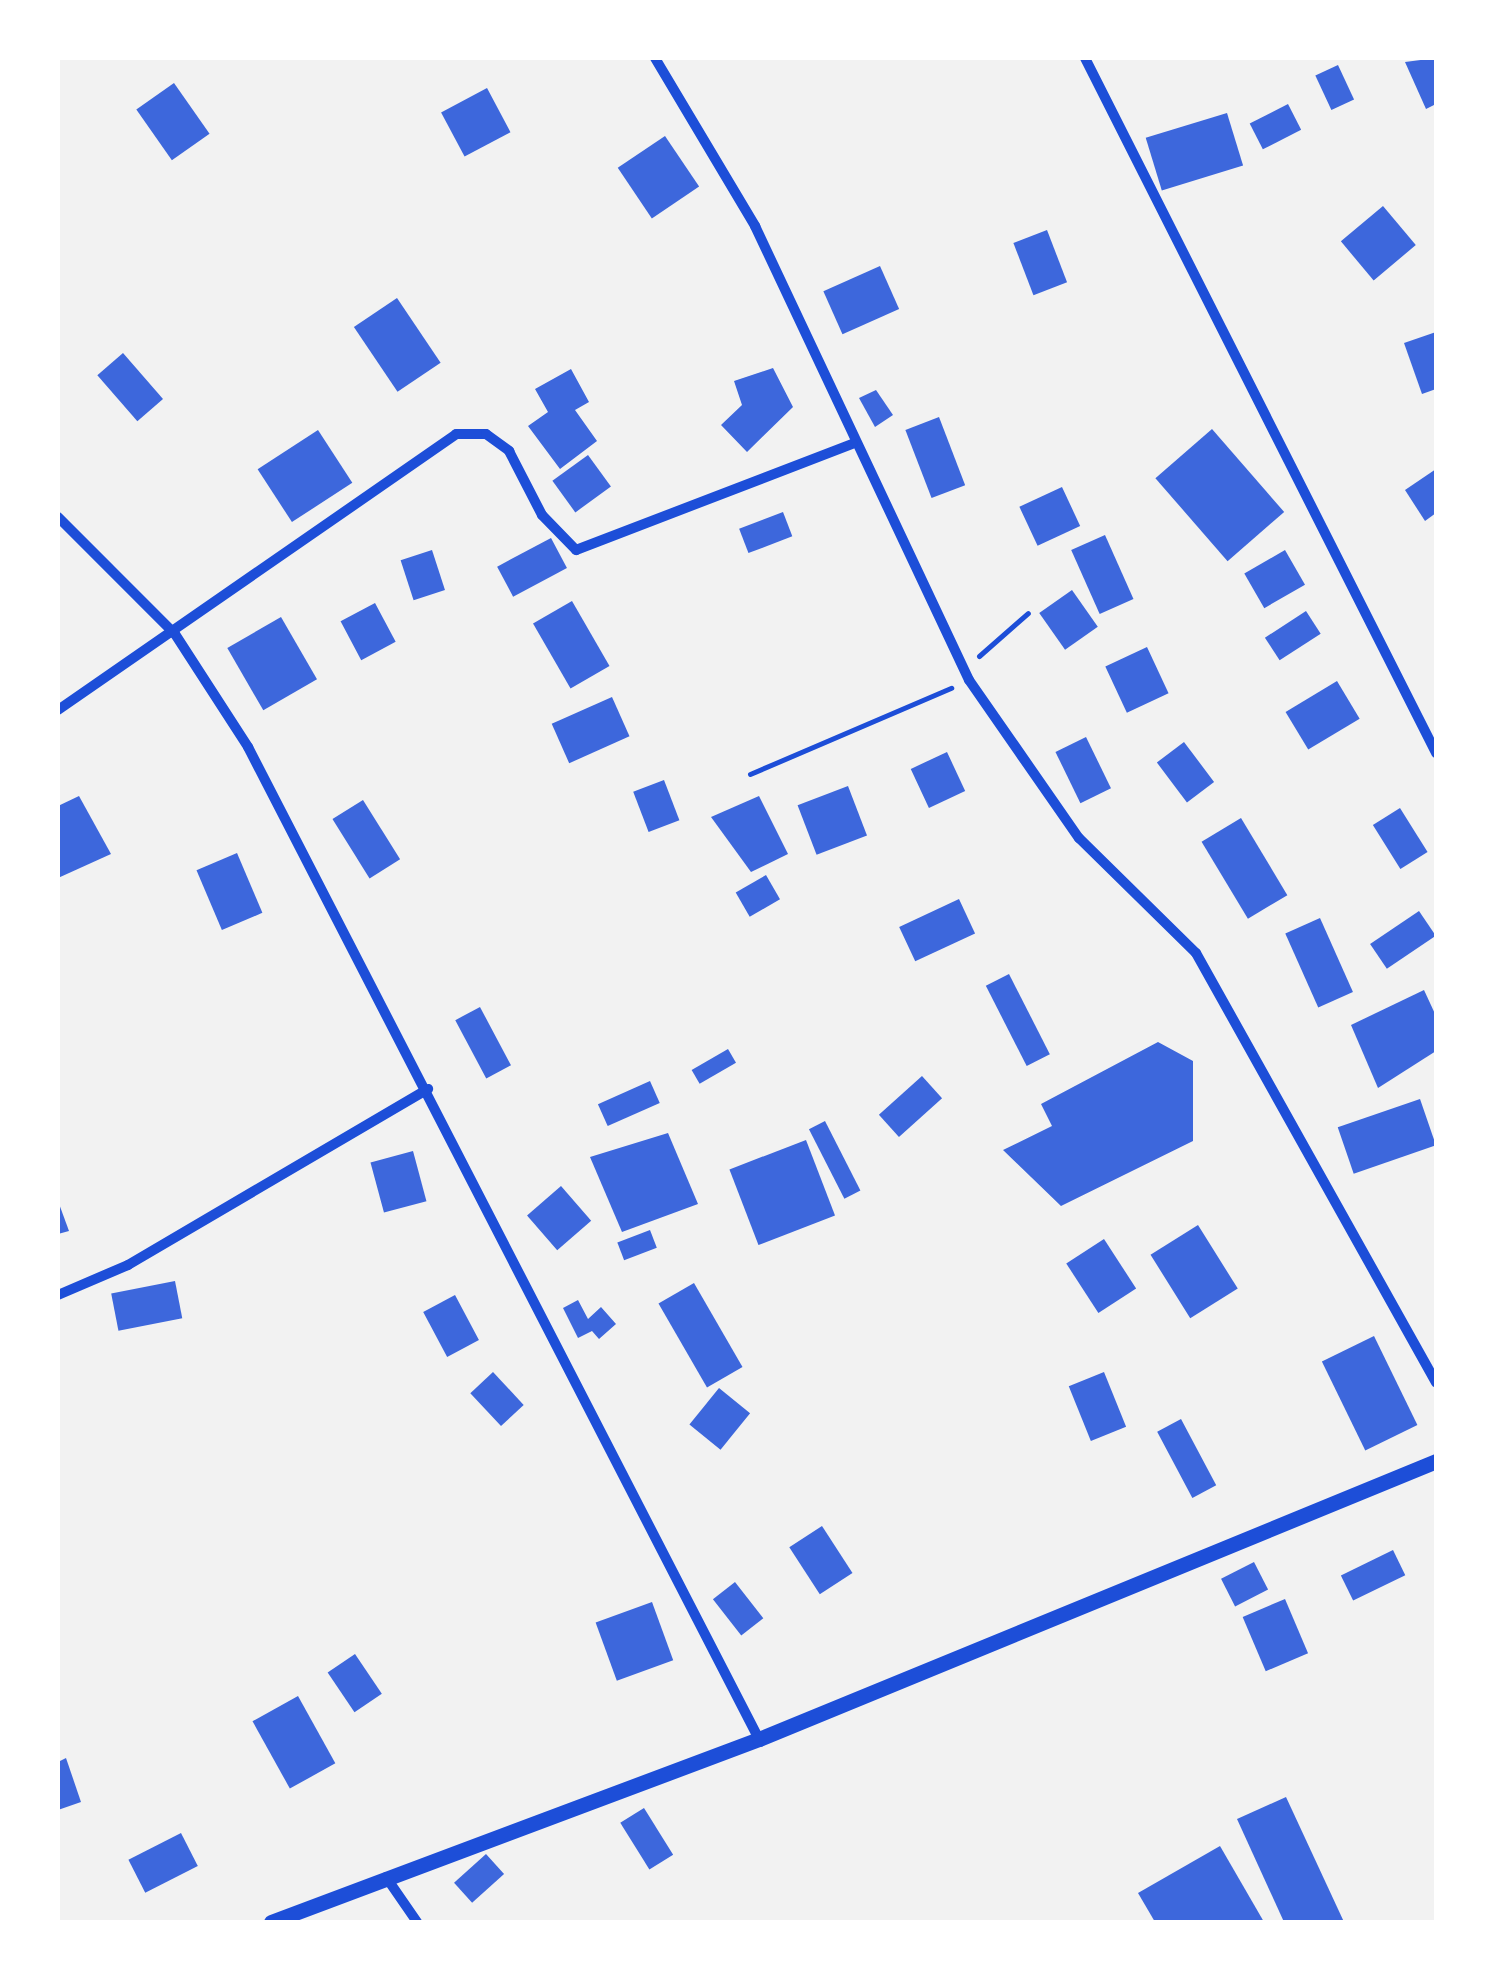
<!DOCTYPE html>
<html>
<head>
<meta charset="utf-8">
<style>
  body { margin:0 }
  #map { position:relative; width:1494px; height:1980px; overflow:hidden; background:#f2f2f2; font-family:Quicksand,sans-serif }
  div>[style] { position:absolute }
  .building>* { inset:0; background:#3d67dc; transform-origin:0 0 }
  .path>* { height:5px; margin:-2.5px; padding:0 2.5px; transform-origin:2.5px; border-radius:2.5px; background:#1d4ed8 }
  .minor>* { height:10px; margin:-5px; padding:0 5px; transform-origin:5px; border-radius:5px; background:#1d4ed8 }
  .tertiary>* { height:15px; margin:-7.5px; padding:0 7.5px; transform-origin:7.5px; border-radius:7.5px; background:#1d4ed8 }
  span { translate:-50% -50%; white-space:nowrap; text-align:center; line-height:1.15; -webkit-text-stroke:10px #fff; paint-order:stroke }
  .frame { position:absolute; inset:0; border:60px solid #fff; pointer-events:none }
</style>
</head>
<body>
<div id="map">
  <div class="building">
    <i style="clip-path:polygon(1436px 58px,1436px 104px,1426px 109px,1405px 62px)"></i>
    <i style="left:1338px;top:65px;width:38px;height:25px;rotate:65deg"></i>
    <i style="left:174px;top:83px;width:62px;height:46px;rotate:55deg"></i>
    <i style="left:487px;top:88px;width:50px;height:52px;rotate:62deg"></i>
    <i style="left:1288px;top:104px;width:29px;height:43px;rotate:63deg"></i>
    <i style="left:1227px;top:113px;width:55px;height:85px;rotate:73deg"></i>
    <i style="left:665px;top:136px;width:61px;height:57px;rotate:56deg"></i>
    <i style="left:1383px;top:206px;width:51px;height:55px;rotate:50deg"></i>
    <i style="left:1047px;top:230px;width:56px;height:36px;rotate:69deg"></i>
    <i style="left:880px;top:266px;width:47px;height:62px;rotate:66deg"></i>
    <i style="left:397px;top:298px;width:78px;height:52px;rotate:56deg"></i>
    <i style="clip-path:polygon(1436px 332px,1436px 389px,1422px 394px,1404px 343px)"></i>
    <i style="left:123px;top:353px;width:61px;height:34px;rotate:49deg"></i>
    <i style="clip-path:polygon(773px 368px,793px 407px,747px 452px,721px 425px,742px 405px,734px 381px)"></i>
    <i style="clip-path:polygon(571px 369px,589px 402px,575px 410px,597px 441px,560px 469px,528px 426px,548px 412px,535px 389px)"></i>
    <i style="clip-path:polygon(876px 390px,893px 415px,875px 427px,859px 398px)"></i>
    <i style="left:939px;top:417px;width:73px;height:36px;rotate:69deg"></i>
    <i style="left:1212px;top:429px;width:110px;height:75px;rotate:49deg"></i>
    <i style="left:318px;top:430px;width:63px;height:72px;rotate:57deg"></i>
    <i style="left:588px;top:455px;width:39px;height:44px;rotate:54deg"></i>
    <i style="clip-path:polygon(1436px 469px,1436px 513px,1425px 521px,1405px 490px)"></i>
    <i style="left:1062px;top:487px;width:43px;height:47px;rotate:65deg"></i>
    <i style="left:783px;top:512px;width:26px;height:47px;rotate:69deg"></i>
    <i style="left:1105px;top:535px;width:70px;height:37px;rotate:66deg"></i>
    <i style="left:551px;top:538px;width:34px;height:61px;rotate:62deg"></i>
    <i style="left:432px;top:550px;width:42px;height:33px;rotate:72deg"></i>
    <i style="left:1285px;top:550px;width:40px;height:47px;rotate:60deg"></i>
    <i style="left:1072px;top:590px;width:45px;height:40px;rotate:55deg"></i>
    <i style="left:572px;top:601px;width:75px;height:45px;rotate:60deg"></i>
    <i style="left:375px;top:603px;width:44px;height:39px;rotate:62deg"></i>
    <i style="left:1306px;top:611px;width:27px;height:49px;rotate:57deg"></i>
    <i style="left:281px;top:617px;width:72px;height:62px;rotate:60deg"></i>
    <i style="left:1147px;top:647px;width:51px;height:46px;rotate:65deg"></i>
    <i style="left:1337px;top:681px;width:44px;height:60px;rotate:59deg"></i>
    <i style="left:612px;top:697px;width:43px;height:66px;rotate:66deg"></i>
    <i style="left:1086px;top:737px;width:57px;height:34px;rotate:64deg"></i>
    <i style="left:1184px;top:742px;width:50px;height:34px;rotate:53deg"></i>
    <i style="left:947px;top:752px;width:43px;height:40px;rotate:65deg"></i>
    <i style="left:664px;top:780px;width:43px;height:33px;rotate:69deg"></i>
    <i style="left:848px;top:786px;width:53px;height:54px;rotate:69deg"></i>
    <i style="clip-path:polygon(79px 796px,111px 854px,58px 878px,58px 806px)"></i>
    <i style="clip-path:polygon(759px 796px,788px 854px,751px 872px,711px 817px)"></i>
    <i style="left:363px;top:800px;width:70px;height:36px;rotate:58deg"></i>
    <i style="left:1400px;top:808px;width:52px;height:32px;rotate:58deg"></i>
    <i style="left:1241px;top:818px;width:90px;height:46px;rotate:59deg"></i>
    <i style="left:237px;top:853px;width:65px;height:44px;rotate:67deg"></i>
    <i style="left:766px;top:875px;width:28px;height:35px;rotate:60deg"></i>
    <i style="left:959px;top:899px;width:38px;height:66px;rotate:65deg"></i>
    <i style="left:1419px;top:911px;width:30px;height:59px;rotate:56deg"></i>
    <i style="left:1320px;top:918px;width:81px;height:38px;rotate:66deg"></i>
    <i style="left:1009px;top:974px;width:90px;height:26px;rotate:63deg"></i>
    <i style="clip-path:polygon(1424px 990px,1436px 1016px,1436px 1051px,1378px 1088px,1351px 1025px)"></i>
    <i style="left:480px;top:1007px;width:66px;height:28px;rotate:62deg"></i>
    <i style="clip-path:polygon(1158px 1042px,1193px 1061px,1193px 1141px,1061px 1206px,1003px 1150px,1052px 1126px,1041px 1104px)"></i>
    <i style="left:728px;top:1049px;width:16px;height:42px;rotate:60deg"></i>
    <i style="left:922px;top:1076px;width:30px;height:58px;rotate:48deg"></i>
    <i style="left:650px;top:1081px;width:24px;height:57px;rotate:66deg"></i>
    <i style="left:1420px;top:1099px;width:49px;height:87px;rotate:71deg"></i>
    <i style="left:825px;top:1121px;width:78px;height:18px;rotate:63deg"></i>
    <i style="clip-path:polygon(668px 1133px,698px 1204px,622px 1232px,590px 1157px)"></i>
    <i style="left:806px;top:1140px;width:81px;height:82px;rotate:69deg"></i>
    <i style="left:413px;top:1151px;width:52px;height:44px;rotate:75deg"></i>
    <i style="left:561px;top:1186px;width:46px;height:45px;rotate:49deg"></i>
    <i style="clip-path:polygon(58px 1201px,69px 1231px,58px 1234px)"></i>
    <i style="left:1198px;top:1225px;width:75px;height:56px;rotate:58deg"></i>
    <i style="left:650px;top:1230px;width:19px;height:35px;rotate:69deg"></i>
    <i style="left:1104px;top:1239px;width:59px;height:45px;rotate:57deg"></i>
    <i style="left:175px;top:1281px;width:38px;height:65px;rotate:79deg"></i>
    <i style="left:694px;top:1283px;width:97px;height:41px;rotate:60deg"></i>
    <i style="left:455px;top:1295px;width:51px;height:36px;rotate:62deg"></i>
    <i style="clip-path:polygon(578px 1300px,588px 1319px,601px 1307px,616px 1324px,599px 1339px,592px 1331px,578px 1338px,563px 1308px)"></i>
    <i style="left:1374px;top:1336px;width:99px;height:58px;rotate:64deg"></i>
    <i style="left:493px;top:1372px;width:45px;height:31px;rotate:47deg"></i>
    <i style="left:1104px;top:1372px;width:59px;height:38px;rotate:68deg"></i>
    <i style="left:719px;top:1388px;width:40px;height:47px;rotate:39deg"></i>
    <i style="left:1181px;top:1419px;width:75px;height:27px;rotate:62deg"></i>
    <i style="left:822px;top:1526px;width:56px;height:39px;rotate:57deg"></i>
    <i style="left:1393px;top:1550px;width:28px;height:58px;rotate:64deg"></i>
    <i style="left:1254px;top:1562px;width:31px;height:37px;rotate:63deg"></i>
    <i style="left:735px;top:1582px;width:46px;height:28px;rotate:52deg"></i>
    <i style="left:1285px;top:1599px;width:59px;height:46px;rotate:67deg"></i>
    <i style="left:652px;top:1602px;width:62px;height:60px;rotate:70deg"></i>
    <i style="left:355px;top:1654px;width:48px;height:33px;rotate:56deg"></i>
    <i style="left:298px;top:1696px;width:77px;height:52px;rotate:61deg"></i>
    <i style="clip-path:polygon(66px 1758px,81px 1802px,58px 1810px,58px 1762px)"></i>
    <i style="clip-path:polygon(1286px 1797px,1344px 1922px,1284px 1922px,1237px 1819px)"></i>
    <i style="left:644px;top:1808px;width:55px;height:28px;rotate:58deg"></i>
    <i style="left:181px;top:1833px;width:37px;height:59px;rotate:63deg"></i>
    <i style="clip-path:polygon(1220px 1846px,1264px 1922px,1155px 1922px,1138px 1893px)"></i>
    <i style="left:486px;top:1854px;width:27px;height:43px;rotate:48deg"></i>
  </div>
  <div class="path">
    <i style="left:979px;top:656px;width:65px;rotate:-41.3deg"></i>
    <i style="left:750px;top:774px;width:219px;rotate:-23.2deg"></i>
  </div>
  <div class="minor">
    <i style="left:655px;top:58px;width:196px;rotate:59.2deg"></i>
    <i style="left:755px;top:226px;width:502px;rotate:64.76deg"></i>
    <i style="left:969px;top:680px;width:193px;rotate:55.2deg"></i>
    <i style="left:1079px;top:838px;width:164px;rotate:44.5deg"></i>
    <i style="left:1196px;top:953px;width:492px;rotate:60.8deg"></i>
    <i style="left:1085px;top:58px;width:779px;rotate:63.2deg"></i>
    <i style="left:58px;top:517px;width:165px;rotate:45deg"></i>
    <i style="left:175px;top:634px;width:135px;rotate:57.1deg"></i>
    <i style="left:248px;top:747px;width:1116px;rotate:62.75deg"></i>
    <i style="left:58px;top:710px;width:484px;rotate:-34.7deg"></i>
    <i style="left:456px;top:434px;width:30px"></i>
    <i style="left:486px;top:434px;width:29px;rotate:36deg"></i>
    <i style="left:509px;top:451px;width:72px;rotate:62.7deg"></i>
    <i style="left:542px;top:515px;width:49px;rotate:45.8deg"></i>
    <i style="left:576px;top:550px;width:296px;rotate:-21deg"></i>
    <i style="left:58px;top:1295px;width:76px;rotate:-23.2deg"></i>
    <i style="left:128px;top:1265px;width:348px;rotate:-30.4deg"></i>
    <i style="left:386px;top:1877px;width:55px;rotate:55.4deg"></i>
  </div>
  <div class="tertiary">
    <i style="left:271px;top:1922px;width:521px;rotate:-20.56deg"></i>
    <i style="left:759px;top:1739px;width:732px;rotate:-22.32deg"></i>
  </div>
  <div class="frame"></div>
</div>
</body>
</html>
